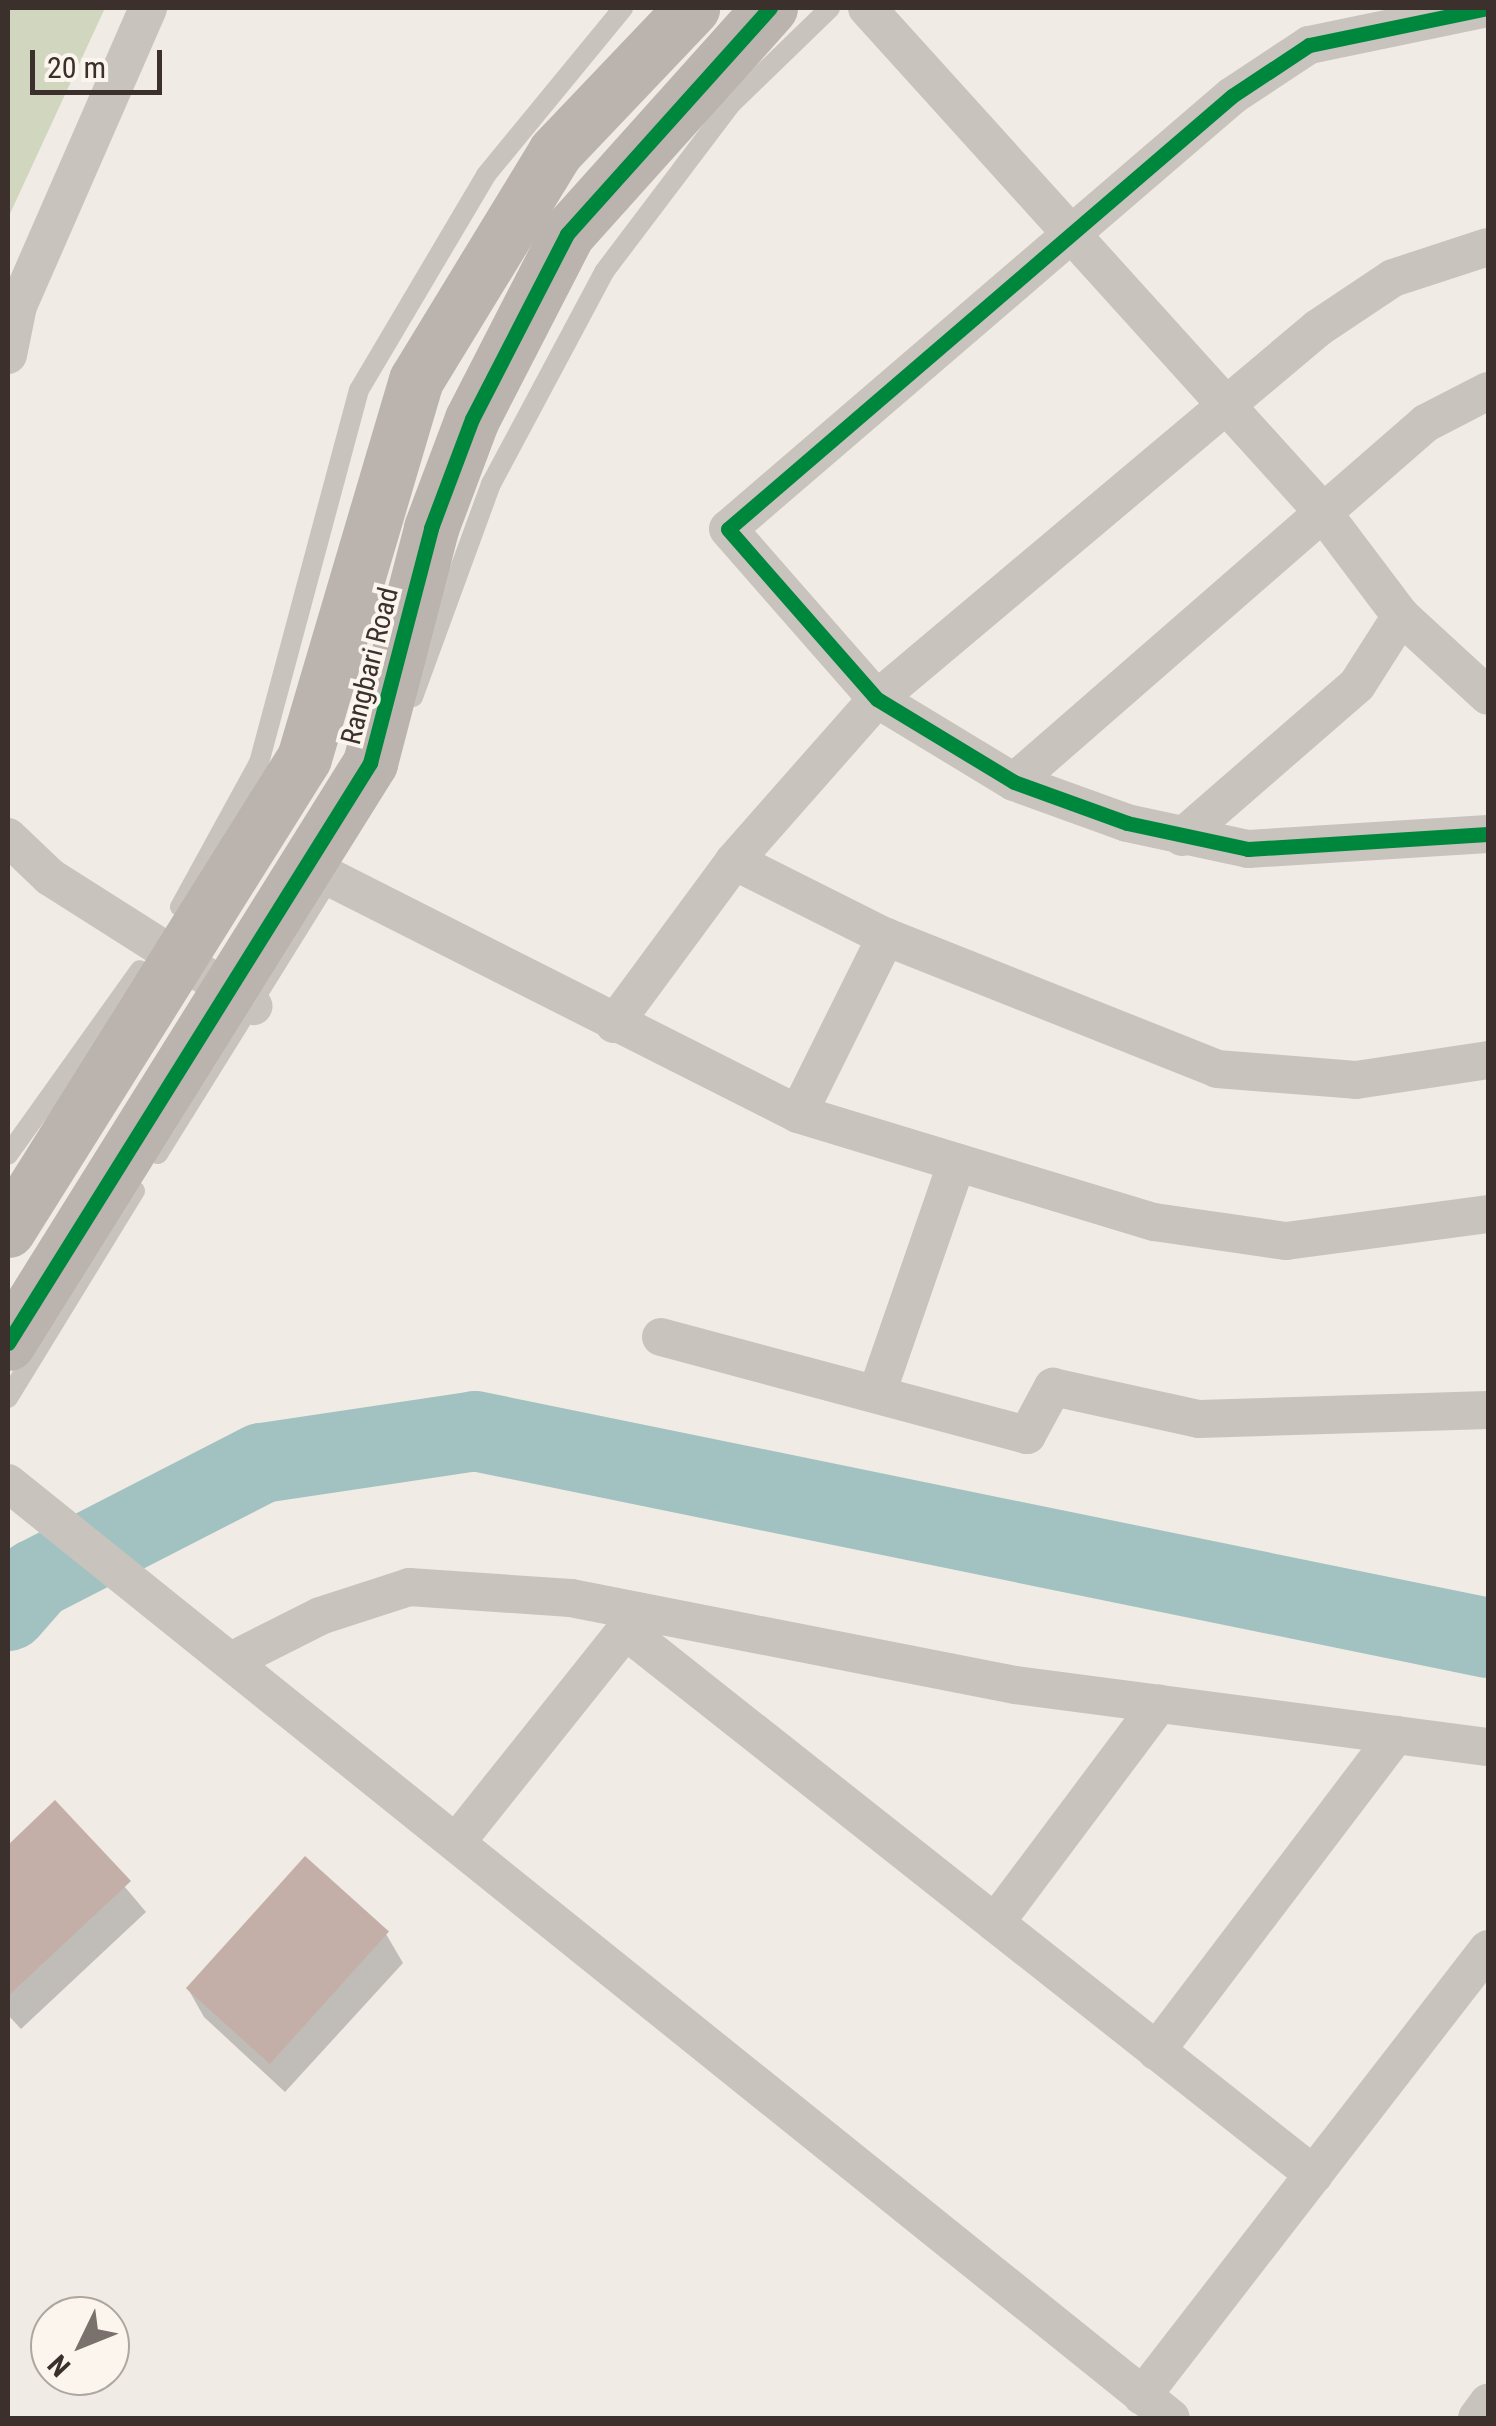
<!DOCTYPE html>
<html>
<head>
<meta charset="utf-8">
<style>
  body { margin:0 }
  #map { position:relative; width:1496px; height:2426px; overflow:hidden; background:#f0ebe5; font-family:"Roboto Condensed",sans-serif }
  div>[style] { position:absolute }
  .green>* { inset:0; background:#d1d6bf }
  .shadow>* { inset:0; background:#0003 }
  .river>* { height:80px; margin:-40px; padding:0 40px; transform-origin:40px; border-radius:40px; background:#a1c2c1 }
  .building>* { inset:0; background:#c3afa7; transform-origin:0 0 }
  .lane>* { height:20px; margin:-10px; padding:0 10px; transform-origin:10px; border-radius:10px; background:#c9c3be }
  .street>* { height:38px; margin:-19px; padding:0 19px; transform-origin:19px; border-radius:19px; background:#c9c3be }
  .secondary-bridge>* { height:55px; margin:-27.5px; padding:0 27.5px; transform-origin:27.5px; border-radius:27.5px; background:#bab3ae }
  .cycleway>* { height:15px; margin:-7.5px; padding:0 7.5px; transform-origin:7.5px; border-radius:7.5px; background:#00873e }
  span { translate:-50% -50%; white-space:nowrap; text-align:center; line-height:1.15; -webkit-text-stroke:8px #fbf5ee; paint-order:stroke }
  .street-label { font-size:28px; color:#3b302b }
  .frame { position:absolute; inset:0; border:10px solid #3b302b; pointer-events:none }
  .north { position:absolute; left:30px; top:2296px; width:100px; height:100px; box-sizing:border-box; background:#fbf5ee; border:2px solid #aea6a0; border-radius:50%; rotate:227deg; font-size:28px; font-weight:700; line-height:40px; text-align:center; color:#3b302b }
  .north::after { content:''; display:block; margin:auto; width:35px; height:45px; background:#7a716c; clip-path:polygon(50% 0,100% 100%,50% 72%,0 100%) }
  .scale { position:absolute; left:30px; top:50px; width:132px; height:45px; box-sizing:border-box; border:5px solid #3b302b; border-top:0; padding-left:12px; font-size:30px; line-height:35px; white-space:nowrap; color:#3b302b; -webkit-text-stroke:8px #fbf5ee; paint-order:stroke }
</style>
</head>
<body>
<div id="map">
  <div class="green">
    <i style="clip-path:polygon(8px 8px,105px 8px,8px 218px)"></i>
  </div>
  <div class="shadow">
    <i style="clip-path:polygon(55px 1804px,146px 1912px,21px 2029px,8px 2015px,8px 1848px)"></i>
    <i style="clip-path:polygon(386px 1934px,403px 1963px,285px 2092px,204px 2017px,187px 1987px)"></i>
  </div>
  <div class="river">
    <i style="left:8px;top:1611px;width:43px;rotate:-48.8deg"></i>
    <i style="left:36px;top:1579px;width:254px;rotate:-27.2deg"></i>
    <i style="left:262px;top:1463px;width:215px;rotate:-8.5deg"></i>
    <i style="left:475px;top:1431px;width:1034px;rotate:11.55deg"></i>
  </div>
  <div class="building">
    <i style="clip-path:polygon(55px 1800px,131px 1881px,8px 1996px,8px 1845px)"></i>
    <i style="left:305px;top:1856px;width:113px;height:178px;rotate:42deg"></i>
  </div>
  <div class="lane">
    <i style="left:413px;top:697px;width:227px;rotate:-69.9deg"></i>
    <i style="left:491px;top:484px;width:240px;rotate:-61.9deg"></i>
    <i style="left:604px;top:272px;width:211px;rotate:-52.9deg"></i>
    <i style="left:731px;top:104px;width:138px;rotate:-44.1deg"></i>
    <i style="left:180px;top:907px;width:164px;rotate:-61.3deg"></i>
    <i style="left:259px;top:763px;width:386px;rotate:-75deg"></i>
    <i style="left:359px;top:390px;width:250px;rotate:-59.4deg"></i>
    <i style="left:486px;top:175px;width:216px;rotate:-50.6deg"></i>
    <i style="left:158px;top:1154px;width:331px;rotate:-58.1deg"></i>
    <i style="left:8px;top:1155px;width:227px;rotate:-54.5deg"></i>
    <i style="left:8px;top:1398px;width:243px;rotate:-58.5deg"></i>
  </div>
  <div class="street">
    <i style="left:867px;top:8px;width:677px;rotate:47.87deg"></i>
    <i style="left:1321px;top:510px;width:133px;rotate:53deg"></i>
    <i style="left:1401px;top:616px;width:118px;rotate:42.6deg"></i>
    <i style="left:1488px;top:8px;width:183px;rotate:168.3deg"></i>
    <i style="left:1309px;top:45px;width:92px;rotate:146.5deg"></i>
    <i style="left:1232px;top:96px;width:664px;rotate:139.33deg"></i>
    <i style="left:728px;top:529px;width:226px;rotate:48.8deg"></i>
    <i style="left:877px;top:699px;width:160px;rotate:31.2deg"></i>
    <i style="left:1014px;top:782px;width:120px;rotate:19.9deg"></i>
    <i style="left:1127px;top:823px;width:124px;rotate:12.1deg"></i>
    <i style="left:1248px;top:849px;width:240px;rotate:-3.6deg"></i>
    <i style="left:8px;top:355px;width:50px;rotate:-78.5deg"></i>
    <i style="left:18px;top:306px;width:325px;rotate:-66.4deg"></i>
    <i style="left:1014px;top:782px;width:546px;rotate:-41.07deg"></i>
    <i style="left:1426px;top:423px;width:70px;rotate:-27.3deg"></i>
    <i style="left:8px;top:837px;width:58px;rotate:43.6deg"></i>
    <i style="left:50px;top:877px;width:241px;rotate:32.4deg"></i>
    <i style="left:1182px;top:837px;width:232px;rotate:-41deg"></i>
    <i style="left:1357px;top:685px;width:82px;rotate:-57.5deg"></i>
    <i style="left:734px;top:861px;width:170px;rotate:26.6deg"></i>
    <i style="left:886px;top:937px;width:356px;rotate:21.7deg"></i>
    <i style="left:1217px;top:1069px;width:139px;rotate:4.5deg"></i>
    <i style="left:1356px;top:1080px;width:134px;rotate:-8.6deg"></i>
    <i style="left:331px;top:878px;width:523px;rotate:26.81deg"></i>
    <i style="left:798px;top:1114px;width:372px;rotate:16.9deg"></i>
    <i style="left:1154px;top:1222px;width:133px;rotate:8.2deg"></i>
    <i style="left:1286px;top:1241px;width:204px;rotate:-7.6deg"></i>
    <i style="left:614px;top:1024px;width:202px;rotate:-53.6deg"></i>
    <i style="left:734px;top:861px;width:216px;rotate:-48.6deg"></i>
    <i style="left:877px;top:699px;width:576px;rotate:-40.07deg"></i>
    <i style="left:1318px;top:328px;width:90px;rotate:-33.7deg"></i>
    <i style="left:1393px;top:278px;width:100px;rotate:-18.1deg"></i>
    <i style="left:798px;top:1114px;width:198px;rotate:-63.6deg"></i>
    <i style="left:661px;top:1337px;width:379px;rotate:15deg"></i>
    <i style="left:1027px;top:1435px;width:55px;rotate:-61.6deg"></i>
    <i style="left:1053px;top:1387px;width:149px;rotate:12.4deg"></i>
    <i style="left:1199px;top:1419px;width:289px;rotate:-1.8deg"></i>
    <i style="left:877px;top:1393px;width:244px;rotate:-70.9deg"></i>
    <i style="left:8px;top:1483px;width:1492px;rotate:38.8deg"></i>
    <i style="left:626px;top:1631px;width:877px;rotate:38.33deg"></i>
    <i style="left:235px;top:1659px;width:95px;rotate:-26.8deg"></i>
    <i style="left:320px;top:1616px;width:94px;rotate:-18deg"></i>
    <i style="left:409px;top:1587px;width:162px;rotate:3.9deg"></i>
    <i style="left:571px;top:1598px;width:453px;rotate:11.1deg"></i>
    <i style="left:1016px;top:1685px;width:476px;rotate:7.5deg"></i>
    <i style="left:458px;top:1840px;width:292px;rotate:-51.4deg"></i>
    <i style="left:995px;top:1923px;width:274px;rotate:-53.2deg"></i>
    <i style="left:1156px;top:2051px;width:397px;rotate:-52.8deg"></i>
    <i style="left:1142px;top:2396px;width:565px;rotate:-52.26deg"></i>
    <i style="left:1477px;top:2418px;width:19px;rotate:-54deg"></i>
  </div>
  <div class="secondary-bridge">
    <i style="left:8px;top:1230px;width:557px;rotate:-57.91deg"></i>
    <i style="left:304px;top:758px;width:394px;rotate:-73.5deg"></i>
    <i style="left:416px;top:380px;width:267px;rotate:-58.6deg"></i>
    <i style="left:555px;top:152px;width:199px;rotate:-46.4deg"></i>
    <i style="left:8px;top:1343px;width:684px;rotate:-58.03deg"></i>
    <i style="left:370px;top:763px;width:243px;rotate:-75.4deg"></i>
    <i style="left:431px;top:528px;width:116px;rotate:-69.4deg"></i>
    <i style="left:472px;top:419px;width:208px;rotate:-62.8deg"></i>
    <i style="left:567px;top:234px;width:304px;rotate:-48.1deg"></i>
  </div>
  <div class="cycleway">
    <i style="left:1488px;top:8px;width:183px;rotate:168.3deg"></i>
    <i style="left:1309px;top:45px;width:92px;rotate:146.5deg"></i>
    <i style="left:1232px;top:96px;width:664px;rotate:139.33deg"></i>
    <i style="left:728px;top:529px;width:226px;rotate:48.8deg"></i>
    <i style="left:877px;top:699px;width:160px;rotate:31.2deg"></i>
    <i style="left:1014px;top:782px;width:120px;rotate:19.9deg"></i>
    <i style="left:1127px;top:823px;width:124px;rotate:12.1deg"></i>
    <i style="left:1248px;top:849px;width:240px;rotate:-3.6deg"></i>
    <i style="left:8px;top:1343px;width:684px;rotate:-58.03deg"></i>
    <i style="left:370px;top:763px;width:243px;rotate:-75.4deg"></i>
    <i style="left:431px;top:528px;width:116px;rotate:-69.4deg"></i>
    <i style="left:472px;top:419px;width:208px;rotate:-62.8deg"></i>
    <i style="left:567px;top:234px;width:304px;rotate:-48.1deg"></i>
  </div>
  <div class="street-label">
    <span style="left:370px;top:666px;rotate:-76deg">Rangbari Road</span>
  </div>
  <div class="frame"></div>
  <div class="north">N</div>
  <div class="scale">20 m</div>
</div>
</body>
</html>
